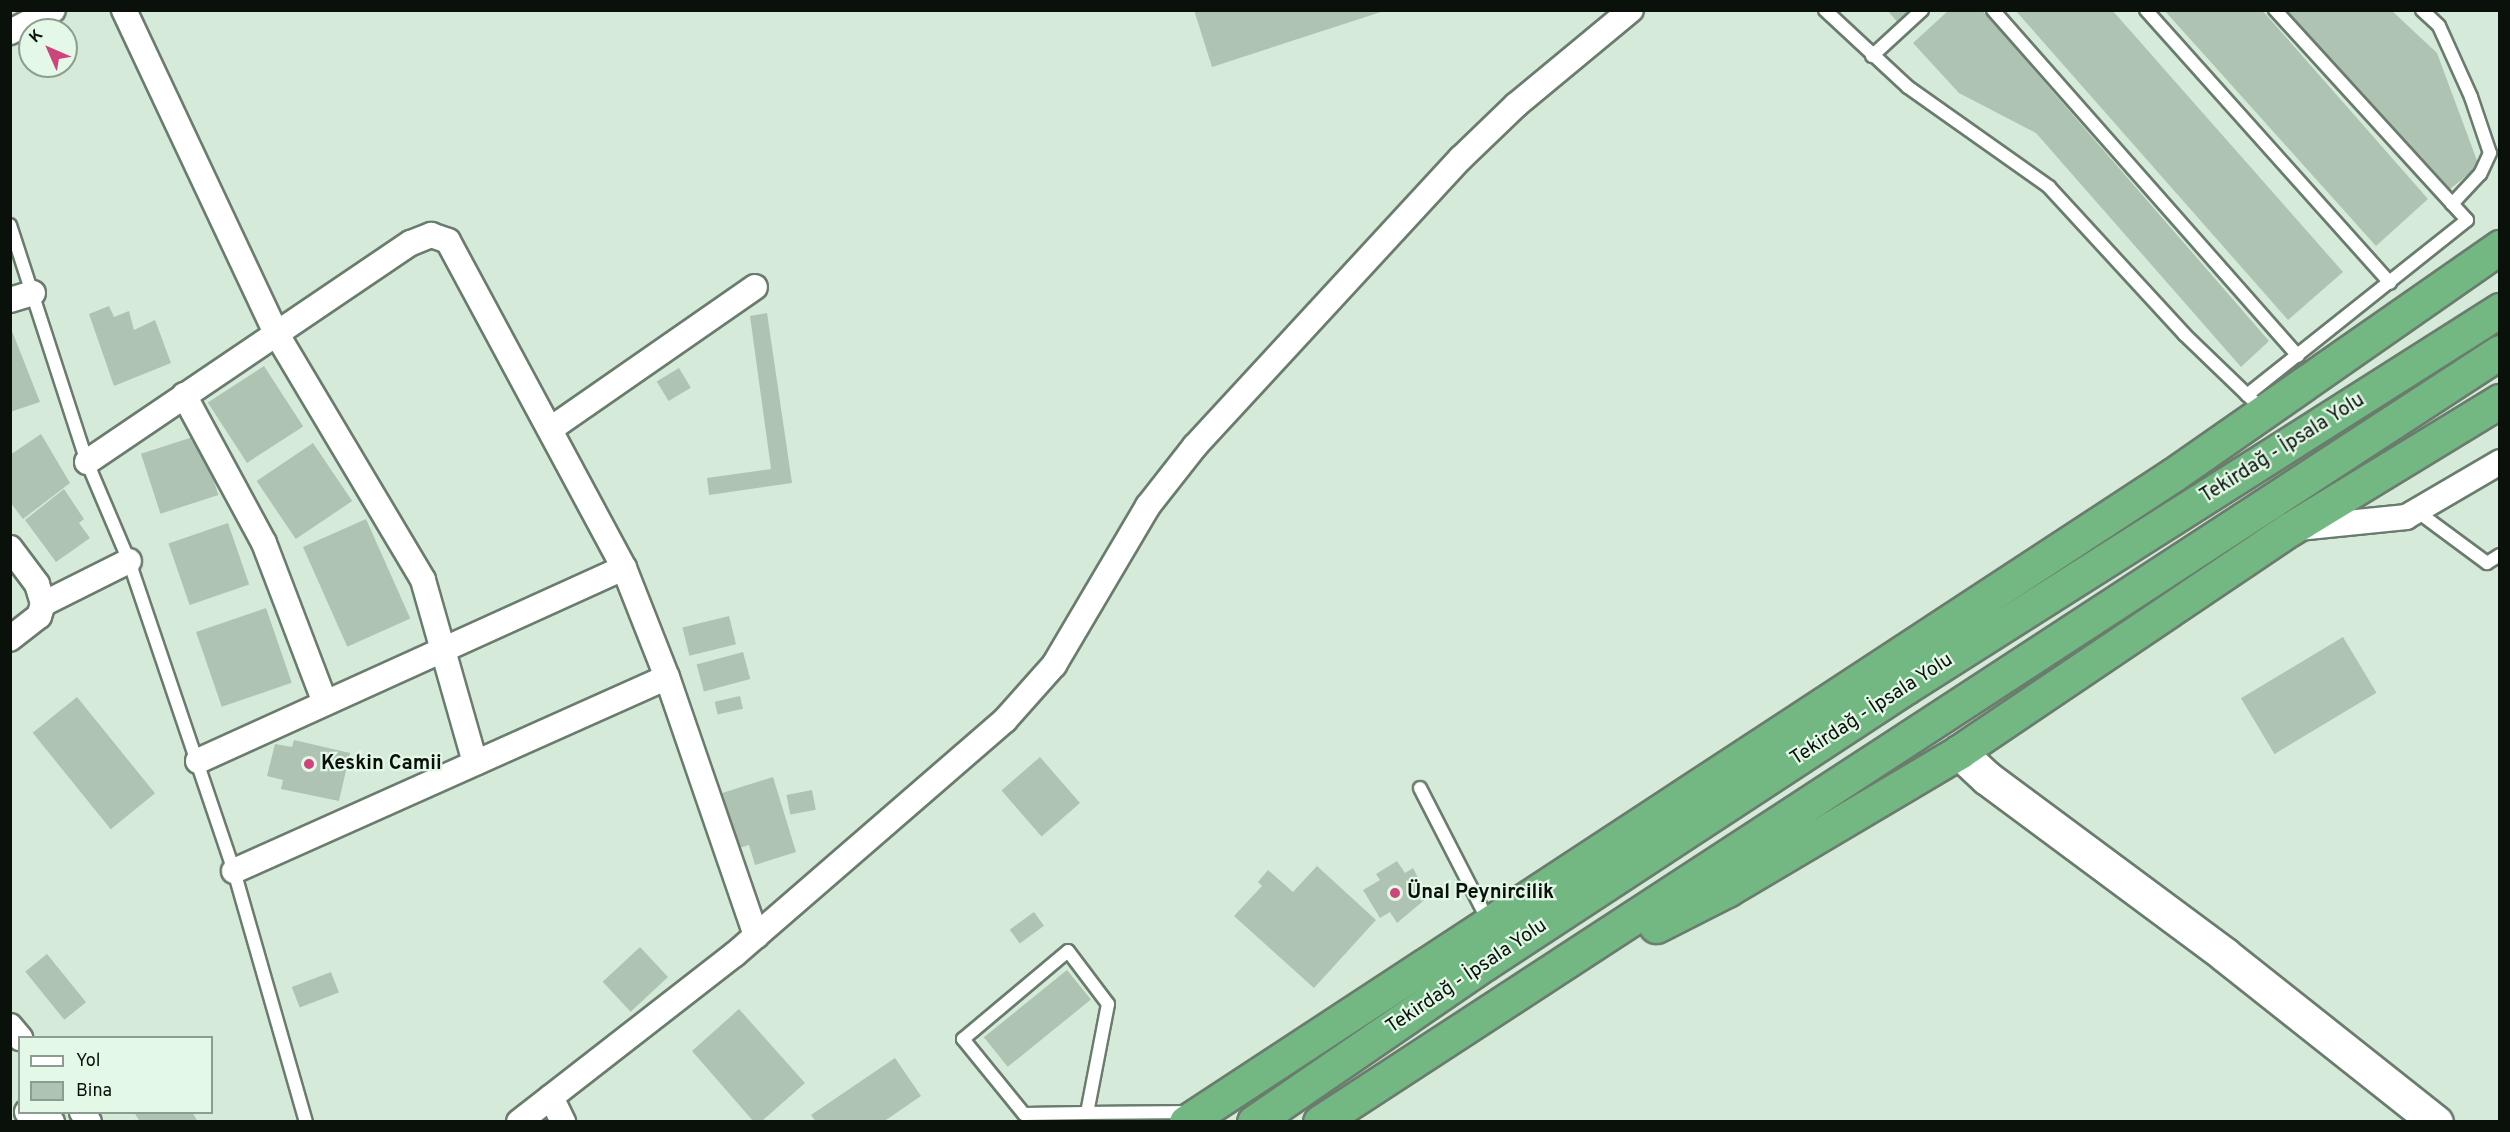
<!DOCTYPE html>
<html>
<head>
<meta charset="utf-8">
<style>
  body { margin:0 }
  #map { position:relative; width:2510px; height:1132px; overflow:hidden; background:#d6ead9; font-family:Overpass,sans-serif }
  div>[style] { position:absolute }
  .building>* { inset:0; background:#afc3b2; transform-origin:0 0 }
  .roads { filter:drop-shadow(2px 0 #6a7c6d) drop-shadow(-2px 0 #6a7c6d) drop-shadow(0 2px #6a7c6d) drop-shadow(0 -2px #6a7c6d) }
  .lane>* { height:12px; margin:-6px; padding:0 6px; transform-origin:6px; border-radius:6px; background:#fff }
  .street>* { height:24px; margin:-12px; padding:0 12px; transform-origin:12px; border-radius:12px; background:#fff }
  .secondary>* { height:33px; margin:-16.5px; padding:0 16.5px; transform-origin:16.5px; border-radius:16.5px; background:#fff }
  .highway>* { height:33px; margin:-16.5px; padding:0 16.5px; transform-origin:16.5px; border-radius:16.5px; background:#73b882 }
  .dots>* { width:16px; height:16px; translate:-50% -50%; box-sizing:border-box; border:3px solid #e3f8e7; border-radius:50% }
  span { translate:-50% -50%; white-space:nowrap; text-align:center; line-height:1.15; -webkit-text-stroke:4.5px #e3f8e7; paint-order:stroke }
  .street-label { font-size:20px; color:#0a110b }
  .poi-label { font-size:20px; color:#0a110b; font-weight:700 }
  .left { translate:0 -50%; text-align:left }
  .frame { position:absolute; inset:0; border:12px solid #0a110b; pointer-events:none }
  .legend { position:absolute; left:18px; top:1036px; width:195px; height:78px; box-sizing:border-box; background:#e3f8e7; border:2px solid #8c9c8f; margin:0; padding:8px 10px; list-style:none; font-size:18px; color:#0a110b }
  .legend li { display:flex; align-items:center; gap:12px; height:30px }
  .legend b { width:30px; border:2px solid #8c9c8f }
  .north { position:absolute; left:18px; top:18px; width:60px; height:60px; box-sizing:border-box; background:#e3f8e7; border:2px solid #8c9c8f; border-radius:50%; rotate:315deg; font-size:16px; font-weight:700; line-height:24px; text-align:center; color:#0a110b }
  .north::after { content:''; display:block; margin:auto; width:21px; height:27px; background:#cf447a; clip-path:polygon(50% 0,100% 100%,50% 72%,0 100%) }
</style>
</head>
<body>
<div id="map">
  <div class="building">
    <i style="clip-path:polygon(1194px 10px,1384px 10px,1384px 11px,1212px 67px)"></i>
    <i style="clip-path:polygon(1887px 10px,1915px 10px,1900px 25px)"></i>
    <i style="clip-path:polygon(1949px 10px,1982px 10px,2269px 341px,2241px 367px,2036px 133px,1959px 93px,1913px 43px)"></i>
    <i style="clip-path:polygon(2015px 10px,2112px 10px,2343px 272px,2288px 320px)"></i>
    <i style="clip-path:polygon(2164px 10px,2262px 10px,2428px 199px,2376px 246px)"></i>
    <i style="clip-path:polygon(2286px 10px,2391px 10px,2437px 53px,2479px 166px,2450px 189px)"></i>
    <i style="clip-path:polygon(109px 306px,114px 317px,129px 311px,134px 330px,155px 320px,171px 363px,114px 386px,89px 314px)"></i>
    <i style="clip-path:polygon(767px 313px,792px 483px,709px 495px,707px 478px,771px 469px,750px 316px)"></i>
    <i style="clip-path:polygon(10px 326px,40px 402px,10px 412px)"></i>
    <i style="left:264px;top:366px;width:72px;height:67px;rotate:57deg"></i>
    <i style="left:679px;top:368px;width:23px;height:26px;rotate:59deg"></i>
    <i style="clip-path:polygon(41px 434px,70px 483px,23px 519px,10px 502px,10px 455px)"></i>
    <i style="left:199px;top:435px;width:63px;height:61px;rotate:72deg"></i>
    <i style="left:313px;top:443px;width:70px;height:68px;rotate:56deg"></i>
    <i style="clip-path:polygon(64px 489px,84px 519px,79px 523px,90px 538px,56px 562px,25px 520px)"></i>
    <i style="left:366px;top:519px;width:109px;height:69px;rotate:66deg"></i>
    <i style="left:228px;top:523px;width:65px;height:63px;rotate:71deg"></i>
    <i style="left:266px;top:608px;width:79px;height:74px;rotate:71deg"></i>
    <i style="left:729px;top:616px;width:29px;height:48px;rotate:76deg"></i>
    <i style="left:2343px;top:637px;width:65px;height:119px;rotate:59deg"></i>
    <i style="left:743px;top:652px;width:28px;height:48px;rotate:75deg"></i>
    <i style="left:740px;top:696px;width:13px;height:26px;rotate:77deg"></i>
    <i style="left:77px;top:697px;width:124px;height:57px;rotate:51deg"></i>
    <i style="clip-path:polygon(294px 740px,350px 753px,339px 801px,281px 789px,283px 780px,267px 776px,275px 744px,292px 747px)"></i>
    <i style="left:1040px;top:757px;width:61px;height:51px;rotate:49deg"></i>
    <i style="clip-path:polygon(773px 777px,796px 852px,755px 865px,749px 845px,736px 849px,719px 794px)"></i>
    <i style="left:812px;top:790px;width:20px;height:26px;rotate:79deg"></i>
    <i style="clip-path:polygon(1397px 861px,1405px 873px,1413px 868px,1428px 897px,1397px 923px,1390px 912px,1380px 918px,1363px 890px,1380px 880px,1376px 874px)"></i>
    <i style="clip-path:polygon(1317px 866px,1376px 920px,1314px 988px,1234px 916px,1262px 886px,1258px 882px,1268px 870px,1293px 892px)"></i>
    <i style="left:1034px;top:912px;width:17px;height:30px;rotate:54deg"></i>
    <i style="left:640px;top:947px;width:41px;height:51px;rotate:47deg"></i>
    <i style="left:47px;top:954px;width:62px;height:28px;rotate:51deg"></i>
    <i style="left:1067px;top:970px;width:38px;height:107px;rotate:51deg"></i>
    <i style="left:331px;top:972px;width:22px;height:42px;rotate:69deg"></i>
    <i style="clip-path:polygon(739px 1009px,805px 1083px,761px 1122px,754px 1122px,692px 1051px)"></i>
    <i style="clip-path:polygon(895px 1058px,921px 1096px,883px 1122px,816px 1122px,811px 1115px)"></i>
    <i style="clip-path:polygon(134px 1112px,192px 1112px,198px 1122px,140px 1122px)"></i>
  </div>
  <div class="roads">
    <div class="lane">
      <i style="left:1825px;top:10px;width:113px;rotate:42.9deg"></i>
      <i style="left:1908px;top:87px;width:173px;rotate:35.3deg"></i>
      <i style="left:2049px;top:187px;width:200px;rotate:47.4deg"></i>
      <i style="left:2184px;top:334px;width:111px;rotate:43.9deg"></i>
      <i style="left:1993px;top:10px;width:461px;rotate:48.6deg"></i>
      <i style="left:2146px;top:10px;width:366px;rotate:48.2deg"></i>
      <i style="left:2422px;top:10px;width:23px;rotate:43deg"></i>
      <i style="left:2439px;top:26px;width:78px;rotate:65.7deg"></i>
      <i style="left:2471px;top:97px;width:59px;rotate:71.3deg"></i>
      <i style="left:2490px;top:153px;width:23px;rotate:115deg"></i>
      <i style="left:2480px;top:174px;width:41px;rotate:133deg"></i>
      <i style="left:1872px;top:56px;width:68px;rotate:-42.6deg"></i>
      <i style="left:10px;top:225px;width:249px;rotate:72deg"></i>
      <i style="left:87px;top:462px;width:108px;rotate:67deg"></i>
      <i style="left:129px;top:561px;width:327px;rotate:71.3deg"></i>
      <i style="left:234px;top:871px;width:261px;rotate:74deg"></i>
      <i style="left:2247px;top:395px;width:281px;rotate:-38.5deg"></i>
      <i style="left:2467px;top:220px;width:285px;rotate:-132.4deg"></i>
      <i style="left:2418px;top:512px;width:86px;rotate:36.5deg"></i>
      <i style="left:2487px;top:563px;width:15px;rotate:-32deg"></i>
      <i style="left:1420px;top:788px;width:151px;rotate:62.8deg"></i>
      <i style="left:1087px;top:1113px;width:111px;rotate:-79.1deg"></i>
      <i style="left:1108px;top:1004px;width:66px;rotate:-127deg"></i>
      <i style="left:1068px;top:951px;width:137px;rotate:140deg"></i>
      <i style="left:963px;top:1039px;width:97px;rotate:50.9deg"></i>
      <i style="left:1024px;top:1114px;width:63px;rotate:-0.9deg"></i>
      <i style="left:1087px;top:1113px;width:100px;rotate:-0.6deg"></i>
    </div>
    <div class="street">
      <i style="left:124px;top:10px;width:357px;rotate:64.8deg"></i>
      <i style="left:276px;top:333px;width:287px;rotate:59.2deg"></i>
      <i style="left:423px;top:580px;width:190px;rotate:74.1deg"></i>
      <i style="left:10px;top:32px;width:48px;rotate:-27.1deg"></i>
      <i style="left:10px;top:300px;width:24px;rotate:-17deg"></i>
      <i style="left:184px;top:395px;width:168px;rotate:61.6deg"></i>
      <i style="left:264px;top:543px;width:171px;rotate:69.1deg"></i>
      <i style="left:552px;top:428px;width:247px;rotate:-34.8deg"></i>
      <i style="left:87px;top:462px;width:391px;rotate:-34.1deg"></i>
      <i style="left:411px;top:243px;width:22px;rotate:-22deg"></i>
      <i style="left:431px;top:235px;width:18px;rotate:19deg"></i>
      <i style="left:448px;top:241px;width:371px;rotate:61.7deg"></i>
      <i style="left:624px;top:568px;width:117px;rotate:68.5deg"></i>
      <i style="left:667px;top:677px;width:274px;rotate:71deg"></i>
      <i style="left:2298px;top:528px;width:109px;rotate:-5.8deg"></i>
      <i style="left:2406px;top:517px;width:109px;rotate:-30.3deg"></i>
      <i style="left:10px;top:548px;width:45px;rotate:53.1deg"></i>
      <i style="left:37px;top:584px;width:21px;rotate:73deg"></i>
      <i style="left:43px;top:604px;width:13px;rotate:108deg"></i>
      <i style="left:39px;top:616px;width:37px;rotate:142deg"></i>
      <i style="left:43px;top:604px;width:96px;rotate:-26.6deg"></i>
      <i style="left:198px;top:761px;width:468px;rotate:-24.4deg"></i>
      <i style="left:234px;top:871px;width:474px;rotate:-24.1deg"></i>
      <i style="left:10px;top:1026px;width:16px;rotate:50deg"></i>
      <i style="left:551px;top:1097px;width:28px;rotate:64deg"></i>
      <i style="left:27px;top:1112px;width:27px;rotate:22deg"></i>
      <i style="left:82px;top:1112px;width:12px;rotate:55deg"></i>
      <i style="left:519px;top:1122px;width:274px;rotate:-37.9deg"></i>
      <i style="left:735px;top:954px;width:357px;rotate:-40.9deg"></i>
      <i style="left:1005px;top:720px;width:74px;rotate:-48.3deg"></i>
      <i style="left:1054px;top:665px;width:185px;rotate:-59.4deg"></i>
      <i style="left:1148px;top:506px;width:76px;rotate:-51.9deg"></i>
      <i style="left:1195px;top:446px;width:392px;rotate:-47.3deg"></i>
      <i style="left:1461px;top:158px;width:76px;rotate:-43.9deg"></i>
      <i style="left:1516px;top:105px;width:149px;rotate:-39.6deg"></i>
    </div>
    <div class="secondary">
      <i style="left:1959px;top:752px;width:38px;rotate:43deg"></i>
      <i style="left:1987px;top:778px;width:297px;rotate:36.6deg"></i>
      <i style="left:2225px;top:955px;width:269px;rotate:38.4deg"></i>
    </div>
    <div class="highway">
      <i style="left:1656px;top:926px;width:80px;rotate:-26.9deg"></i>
      <i style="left:1727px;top:890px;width:270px;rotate:-30.7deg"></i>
      <i style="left:1959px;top:752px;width:399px;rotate:-34deg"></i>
      <i style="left:2290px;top:529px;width:246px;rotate:-31.4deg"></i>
      <i style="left:1186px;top:1122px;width:1180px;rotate:-33.25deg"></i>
      <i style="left:2173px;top:475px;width:399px;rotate:-34.9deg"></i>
      <i style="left:1254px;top:1122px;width:279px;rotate:-34.5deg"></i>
      <i style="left:1484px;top:964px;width:505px;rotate:-33.28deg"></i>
      <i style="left:1906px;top:687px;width:704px;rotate:-32.4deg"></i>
      <i style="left:1320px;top:1122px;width:1409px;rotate:-33.13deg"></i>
    </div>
  </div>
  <div class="dots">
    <i style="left:309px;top:764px;background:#cf447a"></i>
    <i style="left:1395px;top:893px;background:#cf447a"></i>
  </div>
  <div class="street-label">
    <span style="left:2283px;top:449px;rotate:-32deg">Tekirdağ - İpsala Yolu</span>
    <span style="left:1872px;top:710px;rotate:-33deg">Tekirdağ - İpsala Yolu</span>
    <span style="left:1467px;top:977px;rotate:-34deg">Tekirdağ - İpsala Yolu</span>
  </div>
  <div class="poi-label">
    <span class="left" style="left:321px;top:764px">Keskin Camii</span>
    <span class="left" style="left:1407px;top:893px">Ünal Peynircilik</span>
  </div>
  <div class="frame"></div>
  <ul class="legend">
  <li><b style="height:8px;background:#fff"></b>Yol</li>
  <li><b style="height:16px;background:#afc3b2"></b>Bina</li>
  </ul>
  <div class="north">K</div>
</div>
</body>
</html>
